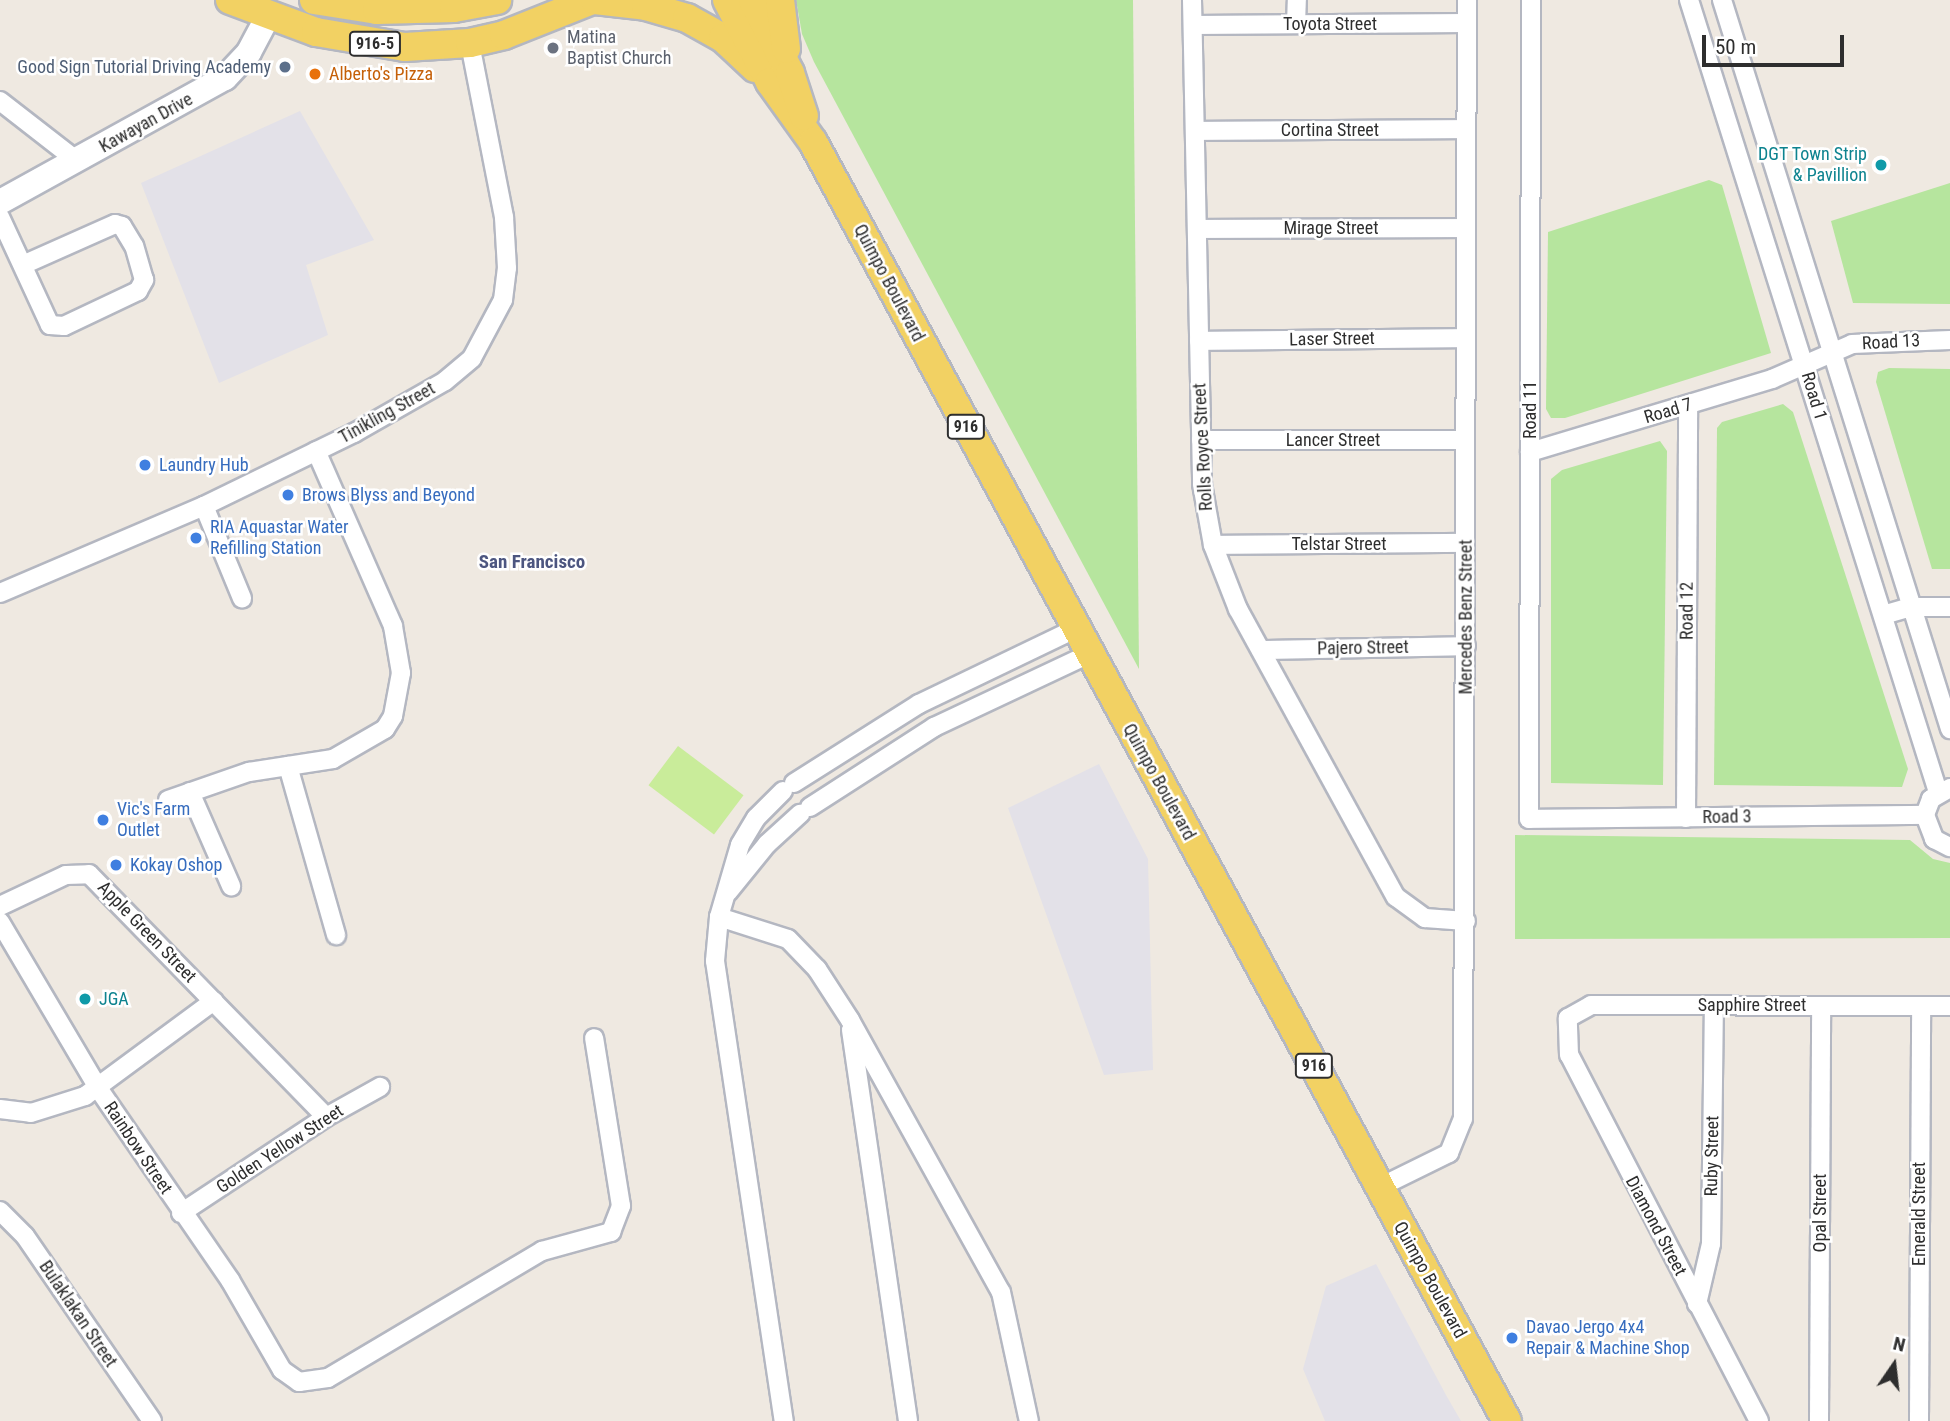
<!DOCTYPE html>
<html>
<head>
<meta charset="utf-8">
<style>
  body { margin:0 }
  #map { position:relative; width:1950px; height:1421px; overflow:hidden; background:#efe9e1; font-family:"Roboto Condensed",sans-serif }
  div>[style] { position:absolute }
  .industrial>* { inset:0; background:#e3e1e8 }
  .green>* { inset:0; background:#b6e59e }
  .pitch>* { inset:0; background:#c9ec9a; transform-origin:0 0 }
  .roads { filter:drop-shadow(2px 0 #b4b7c1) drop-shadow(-2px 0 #b4b7c1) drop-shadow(0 2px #b4b7c1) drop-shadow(0 -2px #b4b7c1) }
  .street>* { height:18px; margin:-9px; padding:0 9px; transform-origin:9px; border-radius:9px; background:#fff }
  .secondary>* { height:24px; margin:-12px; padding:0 12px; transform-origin:12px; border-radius:12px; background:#fff }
  .primary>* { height:28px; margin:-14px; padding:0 14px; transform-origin:14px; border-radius:14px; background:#f2d163 }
  .dots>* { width:19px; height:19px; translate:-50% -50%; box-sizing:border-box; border:4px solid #fff; border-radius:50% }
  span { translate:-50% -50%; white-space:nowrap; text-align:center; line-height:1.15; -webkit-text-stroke:5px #fff; paint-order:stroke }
  .shield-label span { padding:2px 5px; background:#fff; border:2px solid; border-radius:5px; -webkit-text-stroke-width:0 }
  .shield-label { font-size:16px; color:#2e2e2e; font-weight:700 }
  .street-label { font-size:18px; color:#2e2e2e }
  .worship-label { font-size:18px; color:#5b616d }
  .left { translate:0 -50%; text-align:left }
  .service-label { font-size:18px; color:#4e5e75 }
  .right { translate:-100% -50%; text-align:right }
  .food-label { font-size:18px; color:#c56008 }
  .culture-label { font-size:18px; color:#0d838f }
  .shop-label { font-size:18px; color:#366cbe }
  .neighbourhood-label { font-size:19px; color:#4d5680; font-weight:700 }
  .north { position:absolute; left:1859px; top:1330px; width:70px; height:70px; -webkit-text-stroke:5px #fff; paint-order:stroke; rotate:14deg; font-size:19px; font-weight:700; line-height:28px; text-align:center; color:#2e2e2e }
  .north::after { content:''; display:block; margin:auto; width:24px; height:32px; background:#2e2e2e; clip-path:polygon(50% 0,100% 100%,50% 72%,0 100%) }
  .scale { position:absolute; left:1702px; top:35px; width:142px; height:32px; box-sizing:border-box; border:4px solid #2e2e2e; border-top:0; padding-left:9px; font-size:21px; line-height:24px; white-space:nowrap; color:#2e2e2e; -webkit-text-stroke:5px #fff; paint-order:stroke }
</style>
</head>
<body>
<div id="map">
  <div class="industrial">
    <i style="clip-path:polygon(300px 111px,374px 240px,306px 265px,328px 335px,219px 383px,141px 183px)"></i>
    <i style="clip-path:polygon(1099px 764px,1148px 859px,1153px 1070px,1104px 1075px,1008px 808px)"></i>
    <i style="clip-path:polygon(1376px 1264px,1446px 1395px,1461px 1421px,1325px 1421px,1303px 1369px,1326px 1286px)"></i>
  </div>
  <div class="green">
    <i style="clip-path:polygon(796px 0,1133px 0,1139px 669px,814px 62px,802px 34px)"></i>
    <i style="clip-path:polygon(1709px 180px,1722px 185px,1771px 353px,1565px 418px,1551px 418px,1546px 409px,1548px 232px)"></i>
    <i style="clip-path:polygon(1950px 183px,1950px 304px,1853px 303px,1831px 221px)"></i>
    <i style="clip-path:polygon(1889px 368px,1950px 369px,1950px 569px,1932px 569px,1876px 382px,1878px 372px)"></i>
    <i style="clip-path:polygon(1783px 404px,1793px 412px,1908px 769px,1902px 787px,1714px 785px,1717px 428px,1722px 422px)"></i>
    <i style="clip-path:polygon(1660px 441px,1667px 451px,1663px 785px,1551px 783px,1551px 479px,1562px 470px)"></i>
    <i style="clip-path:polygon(1515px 835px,1910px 840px,1933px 859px,1950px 863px,1950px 938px,1515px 939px)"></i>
  </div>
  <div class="pitch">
    <i style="left:678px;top:746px;width:82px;height:49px;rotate:37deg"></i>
  </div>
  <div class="roads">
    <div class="street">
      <i style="left:1192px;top:0;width:484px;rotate:88.8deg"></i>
      <i style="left:1202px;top:484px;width:62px;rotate:79.8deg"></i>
      <i style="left:1213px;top:545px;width:69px;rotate:68.7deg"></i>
      <i style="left:1238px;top:609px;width:328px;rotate:61.3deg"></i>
      <i style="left:1396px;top:897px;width:36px;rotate:36deg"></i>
      <i style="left:1425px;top:918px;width:41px;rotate:4.2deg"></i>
      <i style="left:1531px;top:0;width:819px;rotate:90.14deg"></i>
      <i style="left:1529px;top:819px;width:396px;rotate:-0.6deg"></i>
      <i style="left:1689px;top:0;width:830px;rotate:72.55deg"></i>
      <i style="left:1722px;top:0;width:764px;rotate:72.63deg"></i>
      <i style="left:1296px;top:24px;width:24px;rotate:-88deg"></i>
      <i style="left:1193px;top:25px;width:274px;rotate:-0.4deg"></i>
      <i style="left:0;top:101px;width:98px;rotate:37.9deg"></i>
      <i style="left:1195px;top:131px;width:271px;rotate:-0.4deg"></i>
      <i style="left:0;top:217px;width:119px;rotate:65.2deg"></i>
      <i style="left:50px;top:325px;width:14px;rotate:4deg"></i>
      <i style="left:64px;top:326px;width:82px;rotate:-25.3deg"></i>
      <i style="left:138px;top:291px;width:13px;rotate:-61deg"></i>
      <i style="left:144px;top:280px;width:35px;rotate:-106deg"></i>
      <i style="left:134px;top:246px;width:23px;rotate:-121deg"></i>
      <i style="left:122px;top:226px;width:7px;rotate:-164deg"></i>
      <i style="left:115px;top:224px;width:101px;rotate:156deg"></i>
      <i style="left:1197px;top:229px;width:269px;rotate:-0.2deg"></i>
      <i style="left:1199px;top:341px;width:267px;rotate:-0.6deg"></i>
      <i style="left:1201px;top:440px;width:264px"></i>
      <i style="left:1530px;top:452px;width:253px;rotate:-16.8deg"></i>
      <i style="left:1772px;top:379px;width:87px;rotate:-23.6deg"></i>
      <i style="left:1852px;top:344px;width:98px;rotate:-2.3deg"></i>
      <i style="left:204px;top:506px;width:100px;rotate:67.6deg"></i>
      <i style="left:1213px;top:545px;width:252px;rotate:-0.5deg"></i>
      <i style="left:0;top:593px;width:222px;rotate:-23.1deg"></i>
      <i style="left:204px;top:506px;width:167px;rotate:-26deg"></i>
      <i style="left:354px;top:433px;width:105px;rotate:-29.7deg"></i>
      <i style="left:445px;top:381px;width:35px;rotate:-40deg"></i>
      <i style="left:472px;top:358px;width:66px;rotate:-61.9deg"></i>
      <i style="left:503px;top:300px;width:32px;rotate:-83deg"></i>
      <i style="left:507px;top:268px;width:51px;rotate:-93.4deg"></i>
      <i style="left:504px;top:217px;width:177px;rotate:-101.1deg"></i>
      <i style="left:1883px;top:615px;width:29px;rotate:-16deg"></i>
      <i style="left:1911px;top:607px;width:39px"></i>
      <i style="left:1261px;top:650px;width:205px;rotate:-1.1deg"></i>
      <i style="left:288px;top:766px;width:176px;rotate:74.1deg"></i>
      <i style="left:794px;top:783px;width:148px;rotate:-32.3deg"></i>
      <i style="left:919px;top:704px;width:173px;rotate:-25.7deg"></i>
      <i style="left:1950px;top:788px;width:22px;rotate:150deg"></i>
      <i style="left:1931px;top:799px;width:17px;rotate:111deg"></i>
      <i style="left:1925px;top:815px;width:26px;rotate:69deg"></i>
      <i style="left:1934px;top:839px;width:18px;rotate:27deg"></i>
      <i style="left:783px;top:791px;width:38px;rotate:135deg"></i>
      <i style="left:756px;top:818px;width:31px;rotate:121deg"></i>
      <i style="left:740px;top:845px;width:75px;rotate:106.3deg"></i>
      <i style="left:719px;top:917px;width:44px;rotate:95.2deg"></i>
      <i style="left:715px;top:961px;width:465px;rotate:81.5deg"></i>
      <i style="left:190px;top:792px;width:103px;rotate:66.4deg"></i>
      <i style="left:168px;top:800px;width:86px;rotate:-19.1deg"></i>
      <i style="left:249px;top:772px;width:85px;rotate:-8.8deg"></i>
      <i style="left:333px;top:759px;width:60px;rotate:-30deg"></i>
      <i style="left:385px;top:729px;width:15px;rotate:-58deg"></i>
      <i style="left:393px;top:716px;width:44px;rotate:-79.5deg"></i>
      <i style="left:401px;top:673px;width:48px;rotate:-99.7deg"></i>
      <i style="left:393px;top:626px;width:191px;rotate:-113.7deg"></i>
      <i style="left:810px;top:807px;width:148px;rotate:-32.8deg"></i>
      <i style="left:934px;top:727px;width:171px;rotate:-25.2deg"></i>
      <i style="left:1686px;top:818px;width:413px;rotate:-89.7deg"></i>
      <i style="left:728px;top:892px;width:62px;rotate:-50.9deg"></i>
      <i style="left:767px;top:844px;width:45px;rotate:-42.3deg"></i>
      <i style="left:0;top:906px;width:73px;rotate:-25.2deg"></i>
      <i style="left:66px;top:875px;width:23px;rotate:-2deg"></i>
      <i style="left:89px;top:874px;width:339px;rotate:45.7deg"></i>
      <i style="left:719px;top:917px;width:72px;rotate:17.7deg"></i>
      <i style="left:788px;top:939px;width:42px;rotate:46deg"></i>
      <i style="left:817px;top:969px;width:61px;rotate:57.1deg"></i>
      <i style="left:850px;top:1020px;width:311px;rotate:61deg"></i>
      <i style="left:1001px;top:1292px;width:132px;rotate:77.8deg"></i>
      <i style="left:0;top:922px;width:193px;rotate:59.4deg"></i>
      <i style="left:98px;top:1088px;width:233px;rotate:55.5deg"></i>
      <i style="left:230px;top:1280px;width:104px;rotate:60deg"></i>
      <i style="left:282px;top:1370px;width:21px;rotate:35deg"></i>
      <i style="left:299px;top:1382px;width:29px;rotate:-8deg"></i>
      <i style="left:328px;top:1378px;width:249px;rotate:-30.7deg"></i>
      <i style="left:542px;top:1251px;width:72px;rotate:-15.4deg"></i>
      <i style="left:611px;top:1232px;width:28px;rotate:-69deg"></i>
      <i style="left:621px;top:1206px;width:170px;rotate:-99.1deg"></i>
      <i style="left:851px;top:1030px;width:395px;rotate:81.7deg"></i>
      <i style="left:0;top:1109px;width:31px;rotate:7deg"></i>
      <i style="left:31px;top:1113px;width:57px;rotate:-17.5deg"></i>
      <i style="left:85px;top:1096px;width:160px;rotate:-36.4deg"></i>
      <i style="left:1380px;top:1187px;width:77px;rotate:-26.2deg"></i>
      <i style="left:1449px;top:1153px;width:37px;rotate:-68deg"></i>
      <i style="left:1463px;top:1119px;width:1119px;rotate:-89.8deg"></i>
      <i style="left:0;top:1211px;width:35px;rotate:45deg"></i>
      <i style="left:25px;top:1236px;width:224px;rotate:55.5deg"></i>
      <i style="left:181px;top:1213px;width:174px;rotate:-33.5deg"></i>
      <i style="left:326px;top:1117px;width:62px;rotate:-29.1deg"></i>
      <i style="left:1697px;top:1304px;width:62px;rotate:-76.9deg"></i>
      <i style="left:1711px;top:1244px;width:239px;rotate:-89.3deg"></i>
      <i style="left:1759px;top:1421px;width:412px;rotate:-117.4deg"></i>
      <i style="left:1569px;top:1055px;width:37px;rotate:-92deg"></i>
      <i style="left:1568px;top:1018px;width:26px;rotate:-29deg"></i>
      <i style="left:1591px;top:1005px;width:359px;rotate:0.2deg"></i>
      <i style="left:1819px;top:1421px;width:415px;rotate:-89.7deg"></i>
      <i style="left:1919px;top:1421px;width:415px;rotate:-89.7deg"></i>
    </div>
    <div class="secondary">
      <i style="left:0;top:202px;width:257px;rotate:-28.9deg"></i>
      <i style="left:225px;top:78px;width:35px;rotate:-47deg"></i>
      <i style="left:249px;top:52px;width:40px;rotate:-62deg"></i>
    </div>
    <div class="primary">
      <i style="left:230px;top:0;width:92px;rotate:20.4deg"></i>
      <i style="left:316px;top:32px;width:90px;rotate:9.6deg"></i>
      <i style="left:405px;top:47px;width:65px;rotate:-3.5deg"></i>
      <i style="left:470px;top:43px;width:35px;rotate:-13deg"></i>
      <i style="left:504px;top:35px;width:95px;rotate:-21.7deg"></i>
      <i style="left:314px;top:0;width:64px;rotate:9deg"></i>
      <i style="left:377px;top:10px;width:77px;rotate:-1.5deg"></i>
      <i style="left:454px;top:8px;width:44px;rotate:-10.5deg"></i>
      <i style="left:595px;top:0;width:51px;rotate:6.7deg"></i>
      <i style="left:646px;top:6px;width:43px;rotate:16.3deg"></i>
      <i style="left:687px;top:18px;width:41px;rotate:29.1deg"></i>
      <i style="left:723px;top:38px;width:44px;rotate:43.2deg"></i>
      <i style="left:727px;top:0;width:93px;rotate:62.3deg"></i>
      <i style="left:770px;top:82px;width:74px;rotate:54.4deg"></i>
      <i style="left:813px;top:142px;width:1455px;rotate:61.52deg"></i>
      <i style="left:753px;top:0;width:82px;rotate:63.1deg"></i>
      <i style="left:790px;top:73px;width:45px;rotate:72deg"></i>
      <i style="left:780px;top:0;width:49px;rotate:83deg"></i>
    </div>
  </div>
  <div class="dots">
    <i style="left:553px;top:48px;background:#6b7280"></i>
    <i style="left:285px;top:67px;background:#5c6f8a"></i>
    <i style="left:315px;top:74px;background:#e8710a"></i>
    <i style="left:1881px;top:165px;background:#0f9aa8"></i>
    <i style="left:145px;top:465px;background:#3f7fe0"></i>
    <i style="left:288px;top:495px;background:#3f7fe0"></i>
    <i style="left:196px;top:538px;background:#3f7fe0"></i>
    <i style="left:103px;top:820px;background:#3f7fe0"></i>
    <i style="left:116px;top:865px;background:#3f7fe0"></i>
    <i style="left:85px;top:999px;background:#0f9aa8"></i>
    <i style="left:1512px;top:1338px;background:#3f7fe0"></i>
  </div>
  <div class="shield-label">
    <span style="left:375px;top:44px">916-5</span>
    <span style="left:966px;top:427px">916</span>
    <span style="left:1314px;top:1066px">916</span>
  </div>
  <div class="street-label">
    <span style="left:1330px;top:24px">Toyota Street</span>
    <span style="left:146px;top:123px;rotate:-29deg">Kawayan Drive</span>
    <span style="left:1330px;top:130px">Cortina Street</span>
    <span style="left:1331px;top:228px">Mirage Street</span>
    <span style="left:889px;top:283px;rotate:62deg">Quimpo Boulevard</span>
    <span style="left:1332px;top:339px;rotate:-1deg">Laser Street</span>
    <span style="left:1891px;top:342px;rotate:-3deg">Road 13</span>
    <span style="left:1814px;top:396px;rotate:73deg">Road 1</span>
    <span style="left:1530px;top:410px;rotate:-90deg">Road 11</span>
    <span style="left:1668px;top:411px;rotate:-17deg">Road 7</span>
    <span style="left:387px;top:413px;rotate:-29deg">Tinikling Street</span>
    <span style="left:1333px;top:440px">Lancer Street</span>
    <span style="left:1203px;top:447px;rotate:-93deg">Rolls Royce Street</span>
    <span style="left:1339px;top:544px">Telstar Street</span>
    <span style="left:1687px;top:611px;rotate:-90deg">Road 12</span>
    <span style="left:1466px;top:617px;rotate:-90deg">Mercedes Benz Street</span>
    <span style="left:1363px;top:648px;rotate:-1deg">Pajero Street</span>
    <span style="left:1159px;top:782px;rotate:61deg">Quimpo Boulevard</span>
    <span style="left:1727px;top:817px;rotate:-1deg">Road 3</span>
    <span style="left:147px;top:932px;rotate:46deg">Apple Green Street</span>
    <span style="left:1752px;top:1005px">Sapphire Street</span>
    <span style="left:138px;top:1148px;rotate:56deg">Rainbow Street</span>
    <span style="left:280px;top:1149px;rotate:-33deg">Golden Yellow Street</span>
    <span style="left:1712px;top:1156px;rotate:-89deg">Ruby Street</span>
    <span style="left:1820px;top:1213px;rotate:-90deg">Opal Street</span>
    <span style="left:1919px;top:1214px;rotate:-90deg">Emerald Street</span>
    <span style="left:1656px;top:1226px;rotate:62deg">Diamond Street</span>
    <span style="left:1430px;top:1280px;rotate:61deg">Quimpo Boulevard</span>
    <span style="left:78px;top:1314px;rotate:56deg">Bulaklakan Street</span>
  </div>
  <div class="worship-label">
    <span class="left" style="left:567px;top:48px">Matina<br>Baptist Church</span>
  </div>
  <div class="service-label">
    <span class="right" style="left:271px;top:67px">Good Sign Tutorial Driving Academy</span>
  </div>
  <div class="food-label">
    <span class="left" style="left:329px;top:74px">Alberto's Pizza</span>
  </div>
  <div class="culture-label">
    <span class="right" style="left:1867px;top:165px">DGT Town Strip<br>&amp; Pavillion</span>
    <span class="left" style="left:99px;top:999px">JGA</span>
  </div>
  <div class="shop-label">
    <span class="left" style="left:159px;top:465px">Laundry Hub</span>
    <span class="left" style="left:302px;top:495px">Brows Blyss and Beyond</span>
    <span class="left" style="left:210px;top:538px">RIA Aquastar Water<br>Refilling Station</span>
    <span class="left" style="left:117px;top:820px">Vic's Farm<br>Outlet</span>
    <span class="left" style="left:130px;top:865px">Kokay Oshop</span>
    <span class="left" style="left:1526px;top:1338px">Davao Jergo 4x4<br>Repair &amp; Machine Shop</span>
  </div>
  <div class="neighbourhood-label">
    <span style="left:532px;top:562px">San Francisco</span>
  </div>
  <div class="north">N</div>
  <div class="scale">50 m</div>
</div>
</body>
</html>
